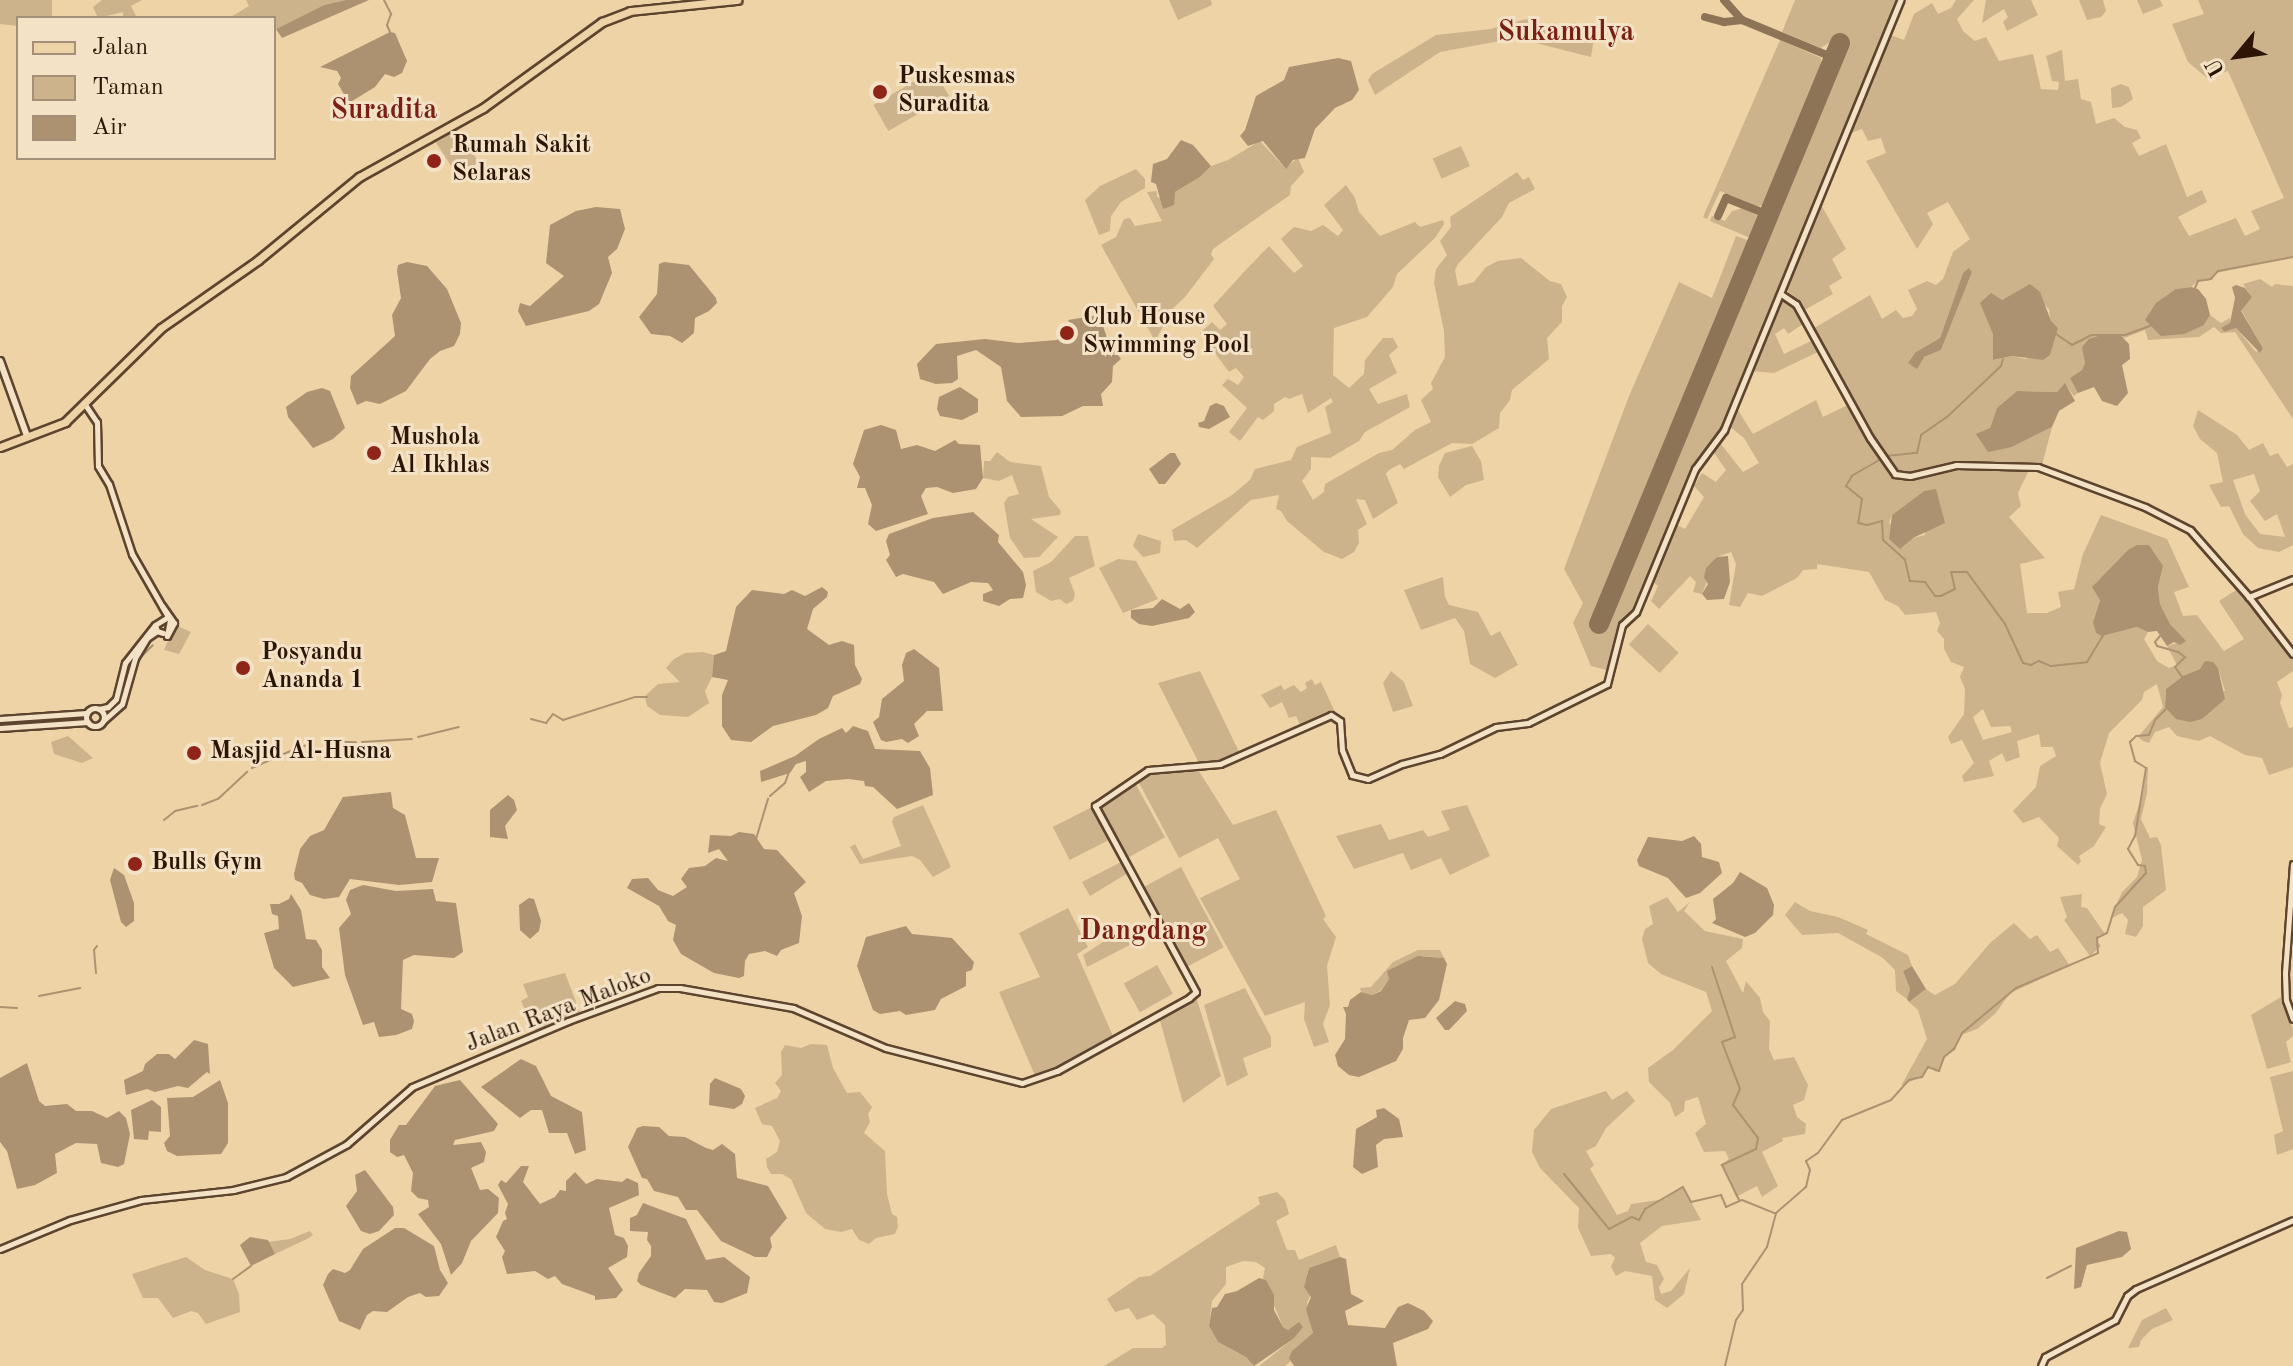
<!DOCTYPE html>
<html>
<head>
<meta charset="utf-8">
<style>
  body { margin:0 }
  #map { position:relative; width:2293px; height:1366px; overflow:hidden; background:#eed3a7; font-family:"Old Standard TT",serif }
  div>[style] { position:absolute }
  .green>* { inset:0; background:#cdb38b; transform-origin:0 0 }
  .water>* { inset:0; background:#ac9270 }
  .stream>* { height:2px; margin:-1px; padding:0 1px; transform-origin:1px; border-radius:1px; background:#ac9270 }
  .taxiway>* { height:8px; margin:-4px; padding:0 4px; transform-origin:4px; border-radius:4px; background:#8e7456 }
  .runway>* { height:20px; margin:-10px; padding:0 10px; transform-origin:10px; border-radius:10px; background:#8e7456 }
  .roads { filter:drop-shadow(2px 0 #5d442e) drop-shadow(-2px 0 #5d442e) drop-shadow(0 2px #5d442e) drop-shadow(0 -2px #5d442e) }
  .tertiary>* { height:5px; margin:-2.5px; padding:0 2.5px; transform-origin:2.5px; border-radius:2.5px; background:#f4e2c6 }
  .tertiary>.ring { margin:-2.5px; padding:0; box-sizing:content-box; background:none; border:5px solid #f4e2c6; border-radius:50% }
  .secondary>* { height:6px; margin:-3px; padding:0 3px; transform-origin:3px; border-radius:3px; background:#f4e2c6 }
  .primary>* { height:7px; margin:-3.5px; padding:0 3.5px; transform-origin:3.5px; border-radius:3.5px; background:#eed3a7 }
  .dots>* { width:22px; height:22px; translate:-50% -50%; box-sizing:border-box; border:4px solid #f4e2c6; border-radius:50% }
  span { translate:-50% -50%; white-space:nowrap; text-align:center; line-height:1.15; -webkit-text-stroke:6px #f4e2c6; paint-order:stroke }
  .poi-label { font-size:24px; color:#2d1505; font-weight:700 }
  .left { translate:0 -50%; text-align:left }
  .street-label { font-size:24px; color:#2d1505 }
  .quarter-label { font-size:28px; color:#7a1f14; font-weight:700 }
  .legend { position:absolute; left:16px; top:16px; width:260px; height:144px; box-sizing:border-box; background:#f4e2c6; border:2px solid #a49079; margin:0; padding:10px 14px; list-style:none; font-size:24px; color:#2d1505 }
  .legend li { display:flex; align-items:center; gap:16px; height:40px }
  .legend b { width:40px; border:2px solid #a49079 }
  .north { position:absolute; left:2197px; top:16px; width:80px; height:80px; -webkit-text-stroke:6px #f4e2c6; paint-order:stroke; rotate:241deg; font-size:22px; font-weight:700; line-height:32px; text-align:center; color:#2d1505 }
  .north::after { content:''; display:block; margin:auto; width:28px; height:36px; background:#2d1505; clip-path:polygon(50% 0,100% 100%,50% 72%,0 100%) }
</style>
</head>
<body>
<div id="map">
  <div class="green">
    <i style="clip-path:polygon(0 0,52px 0,52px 16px,56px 18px,18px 18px,18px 26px,0 24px)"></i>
    <i style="clip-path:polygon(102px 0,142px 0,131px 6px,137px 18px,123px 18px,123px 12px,98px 18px,93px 7px)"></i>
    <i style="clip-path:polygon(246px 0,346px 0,324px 5px,274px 30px,274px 18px,229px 18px,249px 6px)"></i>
    <i style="clip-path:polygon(1169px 0,1211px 0,1212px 5px,1178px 20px)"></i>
    <i style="clip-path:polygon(1795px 0,1898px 0,1722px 428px,1696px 462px,1646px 577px,1637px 611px,1620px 628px,1611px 671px,1591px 666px,1573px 623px,1583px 603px,1564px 569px,1629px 396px,1679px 282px,1712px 298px,1736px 236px,1753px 242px,1632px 537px,1626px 540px,1620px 554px,1624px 556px,1604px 606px,1599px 607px,1593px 620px,1607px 627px,1613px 613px,1610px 609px,1631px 559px,1635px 560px,1641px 546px,1639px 540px,1827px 85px,1847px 46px,1833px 40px,1821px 48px,1782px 32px)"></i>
    <i style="clip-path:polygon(evenodd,1956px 0,1974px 0,1957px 19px,1963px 31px,1975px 41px,1986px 37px,1999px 61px,2033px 54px,2041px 89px,2058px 90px,2059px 82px,2052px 81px,2046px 56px,2062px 50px,2065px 81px,2078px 79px,2081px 99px,2091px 102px,2096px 124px,2114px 118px,2125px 127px,2137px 130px,2141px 138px,2132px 143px,2139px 156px,2166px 144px,2187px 197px,2202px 190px,2207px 202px,2178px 217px,2189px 236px,2236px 218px,2245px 236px,2260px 229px,2251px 211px,2284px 198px,2228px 71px,2207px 78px,2188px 62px,2172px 24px,2204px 14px,2198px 0,2293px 0,2293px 257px,2216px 273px,2208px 281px,2199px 280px,2191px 287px,2176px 289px,2204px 325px,2210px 315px,2221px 323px,2230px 318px,2230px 323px,2221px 329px,2224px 332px,2236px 328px,2256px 352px,2263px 348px,2241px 310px,2252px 297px,2243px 284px,2260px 279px,2272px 287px,2275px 284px,2293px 286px,2293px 419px,2235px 332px,2221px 333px,2214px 327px,2199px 337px,2148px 340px,2145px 330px,2124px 338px,2083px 347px,2085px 363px,2082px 370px,2070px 378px,2078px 393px,2074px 396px,2065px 384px,2057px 392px,2017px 391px,1997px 408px,1990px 428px,2012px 447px,2052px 427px,2041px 469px,2030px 468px,2018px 493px,2021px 506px,2009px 517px,2045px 558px,2020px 564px,2027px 613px,2047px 613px,2061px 607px,2058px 592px,2074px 589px,2083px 554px,2101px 515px,2167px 539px,2189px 587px,2174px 592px,2183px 616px,2197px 615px,2224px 651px,2244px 639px,2219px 601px,2241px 587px,2293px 656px,2293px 671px,2277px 682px,2282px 695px,2280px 703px,2289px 728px,2293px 727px,2293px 767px,2269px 775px,2262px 758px,2245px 755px,2210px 736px,2199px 741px,2177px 736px,2169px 727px,2155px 732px,2149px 743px,2143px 741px,2138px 737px,2163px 707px,2157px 684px,2144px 692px,2142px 700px,2109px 733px,2100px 763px,2107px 794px,2100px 809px,2099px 824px,2106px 827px,2094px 846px,2079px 856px,2081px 861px,2078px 865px,2057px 846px,2059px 838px,2039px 817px,2023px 823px,2013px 811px,2036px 787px,2040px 766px,2056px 756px,2053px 747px,2041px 747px,2039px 734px,2017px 741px,2020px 757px,2006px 762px,2002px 753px,1989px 761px,1994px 776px,1964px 782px,1962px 776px,1974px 763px,1962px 740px,1951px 744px,1948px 737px,1964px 714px,1965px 689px,1960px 677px,1964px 667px,1951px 662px,1944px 649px,1944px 639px,1937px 631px,1940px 623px,1936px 612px,1905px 615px,1898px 606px,1885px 600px,1869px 572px,1817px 564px,1817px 569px,1803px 570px,1797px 578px,1762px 596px,1748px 593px,1740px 607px,1729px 605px,1736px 564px,1731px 552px,1717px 557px,1702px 594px,1693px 592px,1696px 582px,1690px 576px,1659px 609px,1651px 601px,1658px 586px,1651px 580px,1675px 524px,1685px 529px,1704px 497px,1694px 486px,1702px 473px,1716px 482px,1726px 470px,1712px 450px,1720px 443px,1743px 472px,1759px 463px,1744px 438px,1729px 426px,1736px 407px,1753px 434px,1816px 400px,1823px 417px,1850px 404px,1811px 330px,1870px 295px,1882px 319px,1896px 310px,1903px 318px,1912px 316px,1917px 309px,1908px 290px,1927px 281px,1936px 285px,1943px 279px,1953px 252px,1970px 239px,1948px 202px,1927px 213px,1933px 224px,1917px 249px,1866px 161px,1886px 153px,1881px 138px,1868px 141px,1862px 129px,1848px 134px,1888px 34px,1904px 40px,1914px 14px,1932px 3px,1938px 14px,1951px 8px,1956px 0,1972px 272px,1941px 350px,1924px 357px,1916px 352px,1940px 338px,1963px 273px,1972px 272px,1956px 0,2024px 288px,2049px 309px,2052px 338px,2026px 359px,2012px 356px,1994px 360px,1993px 334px,2002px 300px,2024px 288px,1956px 0,1924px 491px,1925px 535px,1913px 538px,1889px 523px,1892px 515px,1924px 491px,1956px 0,2163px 566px,2158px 587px,2160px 604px,2170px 624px,2185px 641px,2167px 646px,2177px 665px,2169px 668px,2157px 661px,2144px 639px,2148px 632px,2137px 627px,2102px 636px,2093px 622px,2100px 600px,2163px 566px,1956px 0,2218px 668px,2225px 691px,2165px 706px,2166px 689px,2183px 676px,2200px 669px,2218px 668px,1956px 0,1983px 709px,1991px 727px,2010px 726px,2012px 732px,1983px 740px,1973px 717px,1983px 709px)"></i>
    <i style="clip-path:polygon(1986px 0,2031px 0,2038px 15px,2007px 31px,2003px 22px,2008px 17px,2004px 9px,1982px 23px)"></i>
    <i style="clip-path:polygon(2079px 0,2103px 0,2106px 11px,2101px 17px,2087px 20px)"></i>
    <i style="clip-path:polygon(2137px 0,2160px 0,2163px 6px,2143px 14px)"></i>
    <i style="clip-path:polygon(1526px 19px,1546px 26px,1555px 34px,1594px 39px,1591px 57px,1516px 38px,1440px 52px,1375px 95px,1368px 80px,1372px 74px,1436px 35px,1491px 29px)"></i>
    <i style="clip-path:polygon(1780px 40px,1821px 58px,1820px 82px,1770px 202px,1757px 207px,1720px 191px,1707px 219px,1703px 217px)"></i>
    <i style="left:934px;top:70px;width:30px;height:70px;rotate:60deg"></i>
    <i style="clip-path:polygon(2121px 84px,2129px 87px,2133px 99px,2121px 107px,2112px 108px,2111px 88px)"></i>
    <i style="left:457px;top:129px;width:40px;height:25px;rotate:57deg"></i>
    <i style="clip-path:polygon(1260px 141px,1285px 168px,1298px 158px,1304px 172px,1291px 186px,1290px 195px,1213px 249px,1211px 254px,1214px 259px,1185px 297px,1161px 320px,1164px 325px,1155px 341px,1101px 245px,1116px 237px,1124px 219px,1130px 218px,1135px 226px,1162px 221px,1147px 192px,1157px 191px,1157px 197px,1174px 201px,1172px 194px,1200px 177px,1211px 166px,1228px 160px)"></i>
    <i style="left:1461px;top:146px;width:22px;height:31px;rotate:66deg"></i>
    <i style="clip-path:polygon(1136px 169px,1145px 179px,1145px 188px,1121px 202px,1111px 216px,1110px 231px,1099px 235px,1085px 200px,1100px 186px)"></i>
    <i style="clip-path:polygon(1517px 172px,1523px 180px,1529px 177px,1535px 189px,1509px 203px,1502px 217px,1458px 264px,1455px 270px,1458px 286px,1474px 282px,1486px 267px,1498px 261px,1521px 258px,1550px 281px,1561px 284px,1567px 297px,1562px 306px,1562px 322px,1547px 338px,1549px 359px,1512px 390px,1510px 400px,1500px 413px,1499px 428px,1472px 444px,1452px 443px,1404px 469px,1400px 464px,1389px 470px,1386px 474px,1398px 503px,1373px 519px,1365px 500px,1356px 499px,1367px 524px,1358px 530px,1359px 543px,1354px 552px,1342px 559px,1324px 552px,1287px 521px,1281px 511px,1276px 509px,1279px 495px,1251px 500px,1197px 548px,1186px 540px,1174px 541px,1172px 530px,1232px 495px,1250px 480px,1255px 469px,1291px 460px,1297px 447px,1331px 433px,1325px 407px,1333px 402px,1331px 398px,1308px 413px,1302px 394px,1289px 399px,1285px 397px,1274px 404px,1274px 411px,1263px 420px,1258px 417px,1240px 441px,1229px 432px,1247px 408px,1222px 385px,1228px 379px,1238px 385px,1244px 377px,1236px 368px,1229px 372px,1200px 333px,1212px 322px,1220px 330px,1227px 324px,1213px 306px,1242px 274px,1269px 246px,1294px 273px,1303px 266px,1281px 239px,1294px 227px,1311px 231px,1323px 225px,1338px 236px,1343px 230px,1324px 205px,1346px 185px,1355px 198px,1359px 212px,1380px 236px,1415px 222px,1420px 227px,1443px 220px,1444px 224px,1435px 238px,1397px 274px,1393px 287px,1367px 317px,1334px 328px,1333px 375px,1349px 388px,1364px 374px,1365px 360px,1383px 338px,1393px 338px,1398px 347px,1389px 355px,1397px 373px,1369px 389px,1378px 404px,1407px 394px,1410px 407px,1365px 432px,1359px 441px,1330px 458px,1311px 457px,1311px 469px,1302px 481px,1313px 500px,1324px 492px,1325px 484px,1379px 453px,1392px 450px,1415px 430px,1431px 422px,1421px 400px,1433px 389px,1431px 383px,1445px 357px,1444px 331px,1434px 283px,1436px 269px,1447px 255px,1440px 241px,1451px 227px,1450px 217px)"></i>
    <i style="clip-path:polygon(1820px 203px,1846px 249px,1832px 259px,1842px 278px,1829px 286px,1833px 294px,1801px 312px,1786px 288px)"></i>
    <i style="clip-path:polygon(1743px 208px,1760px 217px,1761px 224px,1755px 240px,1710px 221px,1712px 216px,1725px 221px,1732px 211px)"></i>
    <i style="clip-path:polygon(1780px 300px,1791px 303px,1803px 324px,1788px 334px,1784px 328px,1775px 334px,1784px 354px,1811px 341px,1818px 352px,1774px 373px,1751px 371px)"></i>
    <i style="clip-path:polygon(evenodd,2198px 410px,2237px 435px,2249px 450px,2263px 443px,2270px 456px,2278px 453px,2287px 467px,2293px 464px,2293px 545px,2279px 552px,2258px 548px,2243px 534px,2229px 506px,2221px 507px,2209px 485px,2223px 482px,2217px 453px,2200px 439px,2193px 426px,2198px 410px,2254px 474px,2260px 491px,2250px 501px,2265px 521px,2277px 514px,2285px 537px,2260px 534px,2245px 514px,2233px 480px,2254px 474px)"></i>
    <i style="clip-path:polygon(1472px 446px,1481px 461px,1484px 480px,1466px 485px,1450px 497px,1438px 477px,1439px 466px,1445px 453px)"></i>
    <i style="clip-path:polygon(997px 452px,1010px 462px,1041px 466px,1049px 497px,1061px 511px,1060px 515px,1031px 519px,1058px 537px,1039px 557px,1024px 558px,1010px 538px,1004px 503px,1008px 497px,1019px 494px,1012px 475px,999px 481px,983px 478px,984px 461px,990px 461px)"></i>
    <i style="clip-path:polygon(1138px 534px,1161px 541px,1160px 553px,1143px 557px,1133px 546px)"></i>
    <i style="clip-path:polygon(1075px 536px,1088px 536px,1095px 566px,1069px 578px,1075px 594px,1073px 601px,1066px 604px,1060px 599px,1051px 601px,1036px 592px,1033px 571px,1051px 562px)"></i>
    <i style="clip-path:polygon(1118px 559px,1136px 561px,1158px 599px,1123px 613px,1099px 568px)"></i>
    <i style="clip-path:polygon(1443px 577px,1445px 597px,1449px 605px,1478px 612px,1491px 636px,1500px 631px,1518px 665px,1495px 678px,1470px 664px,1464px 631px,1455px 618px,1421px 630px,1404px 590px)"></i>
    <i style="left:1648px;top:624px;width:42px;height:28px;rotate:43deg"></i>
    <i style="clip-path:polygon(175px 625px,191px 632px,179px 654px,164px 650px)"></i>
    <i style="clip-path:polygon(703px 652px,714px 655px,712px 677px,705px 691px,709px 703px,688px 717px,660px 715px,647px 706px,645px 696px,658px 684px,680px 682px,666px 668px,674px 659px,685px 653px)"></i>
    <i style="clip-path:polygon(1200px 671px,1240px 754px,1219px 762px,1199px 763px,1158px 683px)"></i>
    <i style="clip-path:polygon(1391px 671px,1404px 682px,1413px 706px,1393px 712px,1383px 683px)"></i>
    <i style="clip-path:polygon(1312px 679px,1315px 685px,1321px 682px,1335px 712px,1302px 729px,1296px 716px,1289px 718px,1282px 702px,1270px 708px,1261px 695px,1281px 685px,1284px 690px,1294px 685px,1301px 692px,1307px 688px,1305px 683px)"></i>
    <i style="clip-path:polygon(68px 736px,93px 758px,82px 763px,54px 754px,51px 742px)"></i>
    <i style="clip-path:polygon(2145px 767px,2148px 767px,2147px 793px,2141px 819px,2150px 838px,2157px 837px,2161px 845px,2166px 890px,2143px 907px,2143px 926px,2136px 937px,2125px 934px,2128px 920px,2122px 913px,2110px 919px,2122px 892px,2137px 877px,2142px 860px,2133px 823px,2144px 789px)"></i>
    <i style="clip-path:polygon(1197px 768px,1233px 825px,1276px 810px,1326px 916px,1323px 919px,1336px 937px,1327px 966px,1330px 1005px,1323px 1024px,1329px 1042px,1314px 1047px,1304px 1019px,1305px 1002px,1265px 1016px,1200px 898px,1240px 879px,1218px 838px,1179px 858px,1137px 779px,1151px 771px)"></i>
    <i style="left:1135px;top:783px;width:62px;height:43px;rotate:61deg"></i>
    <i style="clip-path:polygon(923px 805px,951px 867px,933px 877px,920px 860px,912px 856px,860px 864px,850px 847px,855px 844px,863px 859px,901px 846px,892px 822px,894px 817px)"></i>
    <i style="clip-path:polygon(1467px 805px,1490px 856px,1450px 875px,1441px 858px,1411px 870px,1403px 853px,1354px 869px,1336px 836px,1381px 824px,1389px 840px,1423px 830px,1428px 837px,1450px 830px,1441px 811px)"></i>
    <i style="left:1092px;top:807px;width:37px;height:44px;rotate:63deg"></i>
    <i style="clip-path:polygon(1121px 862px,1128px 873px,1090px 896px,1082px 882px)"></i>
    <i style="left:1181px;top:867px;width:91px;height:45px;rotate:62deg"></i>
    <i style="clip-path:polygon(2082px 894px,2081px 907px,2087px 908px,2105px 934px,2099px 935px,2096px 940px,2101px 946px,2090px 956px,2064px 920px,2067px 917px,2060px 897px)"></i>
    <i style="clip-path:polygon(1667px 897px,1678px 912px,1690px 902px,1684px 911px,1705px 931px,1743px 939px,1742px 948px,1726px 961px,1743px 993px,1746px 981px,1760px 998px,1763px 1012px,1770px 1021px,1769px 1049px,1774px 1060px,1794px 1057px,1808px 1085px,1804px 1100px,1793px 1105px,1797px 1117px,1806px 1124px,1805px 1134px,1782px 1138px,1783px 1141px,1762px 1152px,1778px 1186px,1762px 1197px,1757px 1186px,1736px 1197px,1722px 1164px,1729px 1159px,1725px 1151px,1704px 1152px,1695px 1133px,1706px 1124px,1698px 1097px,1685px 1101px,1684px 1111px,1675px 1117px,1670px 1103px,1649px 1082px,1648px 1068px,1673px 1050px,1712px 1011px,1706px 992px,1661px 974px,1648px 963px,1642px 939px,1645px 929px,1653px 924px,1649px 906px)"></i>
    <i style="clip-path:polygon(1795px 902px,1810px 911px,1838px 917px,1868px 930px,1866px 934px,1908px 955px,1912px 966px,1903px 971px,1910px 989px,1907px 999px,1896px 991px,1895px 970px,1883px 958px,1838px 933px,1802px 935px,1785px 915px)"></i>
    <i style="clip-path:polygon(1068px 908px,1088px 947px,1077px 954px,1113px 1036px,1036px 1078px,999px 992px,1040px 977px,1019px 933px)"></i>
    <i style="clip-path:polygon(2014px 923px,2030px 939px,2037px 935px,2050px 952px,2058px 948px,2070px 966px,2010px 993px,1996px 1013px,1977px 1029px,1959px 1036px,1955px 1050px,1944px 1057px,1940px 1069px,1936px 1072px,1928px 1066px,1922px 1076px,1901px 1086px,1927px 1039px,1918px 1010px,1909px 1002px,1926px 989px,1935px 995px,1955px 984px,1990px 943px)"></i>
    <i style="clip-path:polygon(1123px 929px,1130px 945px,1087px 967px,1083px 955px)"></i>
    <i style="clip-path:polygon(1418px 950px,1440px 950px,1444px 958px,1423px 956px,1389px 979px,1381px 990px,1372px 995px,1361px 992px,1360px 988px,1371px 987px,1393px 962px)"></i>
    <i style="left:1157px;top:965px;width:33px;height:38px;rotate:61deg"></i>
    <i style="clip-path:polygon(565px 973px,581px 1015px,536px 1032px,521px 1001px,528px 997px,523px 984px)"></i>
    <i style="clip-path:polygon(1245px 988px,1271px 1037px,1271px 1047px,1243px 1058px,1248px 1075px,1227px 1086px,1204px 1005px)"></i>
    <i style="clip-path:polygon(2281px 997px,2293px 1029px,2293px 1036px,2286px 1042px,2291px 1062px,2267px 1069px,2251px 1015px)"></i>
    <i style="clip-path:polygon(1193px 998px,1197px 1000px,1221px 1076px,1183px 1103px,1159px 1017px)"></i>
    <i style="clip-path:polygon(811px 1044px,827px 1045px,833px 1068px,847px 1093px,860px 1092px,872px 1107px,868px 1114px,870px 1122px,864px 1133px,885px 1151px,887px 1194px,892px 1214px,897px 1217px,898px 1227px,895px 1234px,876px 1238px,869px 1244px,859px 1240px,852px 1229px,841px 1232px,825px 1229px,806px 1213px,791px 1179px,782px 1174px,771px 1174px,767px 1167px,766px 1159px,777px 1152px,780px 1141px,772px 1126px,762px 1124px,755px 1108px,777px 1098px,781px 1091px,775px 1083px,782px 1075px,781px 1052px,785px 1045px,801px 1048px)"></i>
    <i style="clip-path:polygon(2293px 1071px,2293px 1149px,2277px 1155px,2274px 1135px,2283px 1131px,2270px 1077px)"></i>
    <i style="clip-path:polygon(1606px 1091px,1612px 1100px,1627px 1091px,1635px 1101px,1606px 1128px,1596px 1146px,1586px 1151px,1594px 1165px,1590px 1169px,1617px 1215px,1628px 1211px,1631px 1204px,1665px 1199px,1682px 1186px,1701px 1220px,1662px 1226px,1640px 1243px,1646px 1262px,1657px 1265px,1664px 1279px,1659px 1287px,1661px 1294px,1671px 1291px,1690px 1268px,1684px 1294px,1667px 1308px,1655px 1300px,1652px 1276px,1625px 1271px,1616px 1276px,1611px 1267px,1615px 1258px,1611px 1254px,1591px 1256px,1578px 1228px,1579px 1208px,1540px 1168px,1532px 1152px,1534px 1130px,1551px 1109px)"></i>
    <i style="clip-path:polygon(1277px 1192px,1285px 1200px,1289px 1214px,1276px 1221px,1287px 1250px,1295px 1250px,1299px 1260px,1336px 1245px,1340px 1257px,1309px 1268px,1304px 1287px,1311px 1295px,1307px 1302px,1313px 1334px,1292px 1351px,1291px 1361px,1285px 1366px,1259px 1366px,1293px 1339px,1299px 1322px,1288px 1330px,1283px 1327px,1263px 1278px,1265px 1268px,1256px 1262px,1243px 1261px,1226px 1267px,1226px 1284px,1212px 1301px,1209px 1326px,1218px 1342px,1246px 1357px,1254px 1366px,1104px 1366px,1133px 1348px,1162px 1348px,1166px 1345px,1165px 1325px,1153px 1314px,1137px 1320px,1129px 1308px,1115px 1312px,1107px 1299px,1139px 1277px,1150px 1276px,1260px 1204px,1258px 1197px)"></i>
    <i style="clip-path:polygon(310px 1231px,313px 1235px,307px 1239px,275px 1254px,268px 1242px,290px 1239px)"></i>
    <i style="clip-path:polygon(186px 1257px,205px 1270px,233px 1279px,239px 1294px,240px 1312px,206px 1324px,198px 1313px,191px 1311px,173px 1318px,158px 1298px,143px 1298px,132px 1274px)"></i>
    <i style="clip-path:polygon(2166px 1308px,2173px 1320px,2152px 1329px,2141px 1340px,2139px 1347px,2128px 1348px,2142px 1320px)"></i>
  </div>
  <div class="water">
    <i style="clip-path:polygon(346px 0,369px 0,282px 38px,276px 29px,324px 5px)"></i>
    <i style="clip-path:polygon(390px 32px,395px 33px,407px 61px,402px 73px,394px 77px,385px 74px,375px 87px,349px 103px,338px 84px,341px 78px,337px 71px,320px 67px)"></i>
    <i style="clip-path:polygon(1338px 58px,1351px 61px,1359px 90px,1352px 100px,1335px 108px,1315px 129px,1305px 158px,1293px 160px,1286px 169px,1263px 141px,1248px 146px,1240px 136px,1245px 130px,1256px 96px,1284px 80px,1289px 67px)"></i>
    <i style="clip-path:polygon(1181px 140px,1193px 145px,1211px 166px,1200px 177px,1175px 192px,1174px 205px,1163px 209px,1156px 184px,1151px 182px,1153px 164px,1167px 159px)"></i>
    <i style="clip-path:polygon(596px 207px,620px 209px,625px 229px,617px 249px,608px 257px,612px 273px,599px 304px,589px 311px,526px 326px,518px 311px,520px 303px,530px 306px,564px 276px,546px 263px,550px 225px,576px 211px)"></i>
    <i style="clip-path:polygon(407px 262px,427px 266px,447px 289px,461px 323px,460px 334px,454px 346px,440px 351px,430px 359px,406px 391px,380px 404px,366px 401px,357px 405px,350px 388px,351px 376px,395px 336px,392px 315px,401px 298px,397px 271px,398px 265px)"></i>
    <i style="clip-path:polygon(664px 262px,689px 265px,716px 298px,717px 303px,709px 311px,695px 318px,694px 333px,682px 343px,670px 336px,651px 334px,639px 317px,657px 294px,659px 264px)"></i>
    <i style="clip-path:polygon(1969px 268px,1972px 272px,1941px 350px,1924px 357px,1917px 369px,1908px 363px,1916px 352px,1940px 338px,1963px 273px)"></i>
    <i style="clip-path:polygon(2030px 284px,2040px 292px,2051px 321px,2058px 328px,2050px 355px,2043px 360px,2012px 356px,1993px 360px,1993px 334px,1980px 303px,1991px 293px,2002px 300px)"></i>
    <i style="clip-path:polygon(2236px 285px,2245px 288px,2252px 297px,2241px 311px,2263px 348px,2260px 353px,2236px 328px,2224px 332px,2221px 328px,2230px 323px,2235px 298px,2232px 287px)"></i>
    <i style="clip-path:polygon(2191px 287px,2198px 289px,2206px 299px,2210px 315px,2204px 325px,2184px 334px,2161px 336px,2145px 320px,2156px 303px,2176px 289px)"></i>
    <i style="clip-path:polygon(1099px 315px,1109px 343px,1121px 359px,1113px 366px,1112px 382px,1101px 394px,1103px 406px,1083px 406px,1062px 416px,1021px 417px,1007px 401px,1001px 367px,976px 350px,957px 356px,958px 379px,952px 383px,936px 384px,920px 379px,917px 364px,936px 344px,985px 339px,1019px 343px,1057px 340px,1066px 330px,1074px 331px,1068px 320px)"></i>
    <i style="clip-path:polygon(2104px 334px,2121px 336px,2129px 344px,2130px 359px,2122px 365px,2128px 393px,2117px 406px,2102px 401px,2094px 387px,2078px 393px,2070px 378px,2082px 370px,2085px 363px,2082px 347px,2089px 339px)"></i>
    <i style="clip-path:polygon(2065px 383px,2075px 401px,2059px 411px,2052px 427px,2012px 447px,1988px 452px,1976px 434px,1990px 428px,1997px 408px,2017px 391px,2057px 392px)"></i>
    <i style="clip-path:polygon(960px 387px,978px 399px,978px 412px,962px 420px,940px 416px,937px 409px,939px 397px)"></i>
    <i style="clip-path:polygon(322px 388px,330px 391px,345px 428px,333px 439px,313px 448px,288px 417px,286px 407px,307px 392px)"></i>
    <i style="clip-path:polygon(1216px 403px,1224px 406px,1230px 417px,1209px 429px,1199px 427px,1198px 423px,1204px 421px,1210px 406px)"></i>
    <i style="clip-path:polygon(881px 425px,896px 430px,901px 449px,917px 445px,935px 451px,955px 440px,959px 444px,980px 445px,983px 478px,976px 489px,953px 493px,937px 487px,926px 488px,921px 496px,928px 514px,876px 531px,868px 524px,872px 505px,865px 488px,857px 488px,860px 477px,853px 464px,864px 430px)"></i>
    <i style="clip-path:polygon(1170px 453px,1175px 453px,1181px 464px,1165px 484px,1159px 484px,1149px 469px)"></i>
    <i style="clip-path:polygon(1936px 489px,1945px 523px,1913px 538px,1900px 549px,1889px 539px,1892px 515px,1924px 491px)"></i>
    <i style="clip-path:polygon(973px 512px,999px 535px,998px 542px,1023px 572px,1026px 585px,1023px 598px,1010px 599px,999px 606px,983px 601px,983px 594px,993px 590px,988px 583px,971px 582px,943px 594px,934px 582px,903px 574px,896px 577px,886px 560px,890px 555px,886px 541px,889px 534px,933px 518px)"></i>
    <i style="clip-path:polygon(2137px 545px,2149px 545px,2163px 566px,2158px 587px,2160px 604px,2170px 624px,2186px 641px,2180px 645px,2174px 642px,2167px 646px,2157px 631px,2148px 632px,2137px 627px,2102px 636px,2096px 633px,2093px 622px,2100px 600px,2092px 587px,2128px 550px)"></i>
    <i style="clip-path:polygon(1728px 556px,1730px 582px,1724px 599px,1707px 600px,1702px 594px,1708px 584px,1704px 577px,1706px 568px,1717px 557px)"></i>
    <i style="clip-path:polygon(822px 587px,828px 592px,827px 597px,813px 609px,807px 629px,829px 645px,842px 641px,854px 645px,855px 665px,862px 679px,860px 684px,833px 696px,828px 708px,816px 715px,773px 726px,751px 742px,731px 740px,722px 726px,722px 695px,728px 680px,712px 677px,714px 655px,726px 651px,736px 607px,752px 590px,784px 594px,792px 590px,805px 596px)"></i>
    <i style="clip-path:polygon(1162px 599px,1180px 609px,1189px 603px,1195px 612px,1189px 618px,1152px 626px,1139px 624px,1131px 618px,1131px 610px,1153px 608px)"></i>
    <i style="clip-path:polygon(914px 649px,939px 668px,943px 711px,927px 711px,914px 724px,919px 736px,908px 743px,902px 739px,886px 742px,881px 740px,873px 722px,879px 717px,882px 699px,904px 681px,902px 665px,906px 653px)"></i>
    <i style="clip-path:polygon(2205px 661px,2213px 662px,2218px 668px,2225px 699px,2202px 719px,2190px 722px,2176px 719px,2165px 707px,2166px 689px,2183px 676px,2200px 669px)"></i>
    <i style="clip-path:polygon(853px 726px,868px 731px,875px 749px,920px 751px,930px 768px,933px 795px,897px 809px,873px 787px,865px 786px,864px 781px,848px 779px,826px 781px,809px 792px,800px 777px,806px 772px,806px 761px,796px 764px,790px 773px,761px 782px,760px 771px,795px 756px,819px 739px,842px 728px,846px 733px)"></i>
    <i style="clip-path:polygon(391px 792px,393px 808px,405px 815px,416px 858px,439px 858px,432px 882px,399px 885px,350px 879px,339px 897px,324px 899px,310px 895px,302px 883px,295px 880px,294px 874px,300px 849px,310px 836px,324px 830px,343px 797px)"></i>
    <i style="clip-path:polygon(508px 795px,514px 800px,517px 810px,505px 826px,508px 839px,490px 837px,490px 810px)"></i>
    <i style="clip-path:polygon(739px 832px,754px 834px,764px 849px,777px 850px,806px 882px,794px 893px,802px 916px,799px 943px,781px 950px,777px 956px,765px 951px,749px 954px,745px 961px,744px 976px,739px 978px,714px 973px,681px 954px,673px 940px,676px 925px,668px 921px,659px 906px,627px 888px,632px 879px,648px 878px,658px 890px,673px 896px,687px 887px,681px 879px,689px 868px,705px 866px,716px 858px,728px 861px,719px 849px,708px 853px,710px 835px,731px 836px)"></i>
    <i style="clip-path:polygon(1694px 836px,1701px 844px,1702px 857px,1719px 862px,1722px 873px,1700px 893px,1686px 898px,1668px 878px,1639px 866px,1637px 860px,1648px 837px,1682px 841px)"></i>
    <i style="clip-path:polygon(114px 868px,124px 875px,134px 903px,134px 921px,126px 927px,121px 922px,110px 880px)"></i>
    <i style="clip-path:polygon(1740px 872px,1767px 888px,1774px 905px,1773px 915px,1755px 933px,1745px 937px,1712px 923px,1716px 919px,1713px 899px,1733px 883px)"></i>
    <i style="clip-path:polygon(363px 885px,396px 891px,433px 889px,436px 901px,456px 903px,463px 952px,454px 958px,414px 955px,403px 960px,401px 1009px,412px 1014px,414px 1021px,412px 1029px,396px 1035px,379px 1037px,374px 1022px,363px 1025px,345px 975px,339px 928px,351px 914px,346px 900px,350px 890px)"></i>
    <i style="clip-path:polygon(291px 894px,301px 910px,306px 939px,316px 940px,322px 950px,322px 967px,330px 978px,293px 987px,274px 968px,264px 933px,279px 929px,278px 916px,272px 914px,270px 904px,279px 904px,289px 899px)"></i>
    <i style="clip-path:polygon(529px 898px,534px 899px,541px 921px,539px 931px,530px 939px,520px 930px,519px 905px)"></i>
    <i style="clip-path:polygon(906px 926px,912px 934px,952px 938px,974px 962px,972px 970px,966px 972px,966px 986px,941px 999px,935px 1010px,906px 1015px,900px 1011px,880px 1014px,873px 1010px,857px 966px,866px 937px)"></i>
    <i style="clip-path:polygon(1418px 956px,1444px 958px,1447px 964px,1439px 1000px,1425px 1018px,1409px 1020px,1403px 1038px,1403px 1049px,1396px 1061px,1359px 1077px,1349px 1075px,1338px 1066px,1335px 1055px,1345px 1039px,1346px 1014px,1343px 1007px,1348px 1007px,1350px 1000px,1361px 992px,1372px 995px,1381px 991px,1389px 979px,1387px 971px)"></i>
    <i style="clip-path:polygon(1912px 966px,1926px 989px,1909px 1002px,1907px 999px,1910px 989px,1903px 971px)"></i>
    <i style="clip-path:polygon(1455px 1001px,1465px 1004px,1467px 1011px,1449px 1030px,1445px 1030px,1436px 1018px)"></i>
    <i style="clip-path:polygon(194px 1040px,208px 1044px,210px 1074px,207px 1072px,188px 1088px,178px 1086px,155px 1092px,147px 1089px,126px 1095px,124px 1080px,143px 1071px,145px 1064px,157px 1054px,169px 1054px,175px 1059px)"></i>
    <i style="clip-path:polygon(521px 1059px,536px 1066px,551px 1096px,582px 1112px,586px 1150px,575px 1154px,567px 1133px,549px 1133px,542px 1110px,531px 1110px,520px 1118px,481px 1087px)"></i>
    <i style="clip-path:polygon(27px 1063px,39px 1101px,45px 1106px,67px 1104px,76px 1111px,92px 1111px,107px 1118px,119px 1111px,126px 1118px,130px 1134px,124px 1164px,118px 1167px,101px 1163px,97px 1144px,76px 1143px,55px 1154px,57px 1173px,35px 1185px,17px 1189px,7px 1151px,0 1142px,0 1078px)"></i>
    <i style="clip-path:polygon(715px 1078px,741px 1089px,745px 1096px,742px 1104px,734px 1109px,709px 1105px,710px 1084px)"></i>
    <i style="clip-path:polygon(220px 1080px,228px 1103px,228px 1143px,221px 1154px,177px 1156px,167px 1151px,164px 1143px,170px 1136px,167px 1098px,193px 1097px)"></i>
    <i style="clip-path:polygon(460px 1080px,498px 1124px,494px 1131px,455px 1140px,453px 1145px,481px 1142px,486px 1152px,484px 1162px,471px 1168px,480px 1190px,488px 1189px,499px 1198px,498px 1213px,471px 1241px,462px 1263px,451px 1275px,441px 1244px,418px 1214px,429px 1207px,428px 1200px,418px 1198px,411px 1191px,413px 1173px,404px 1155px,397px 1157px,390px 1152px,390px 1140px,399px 1125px,406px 1125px,435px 1086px)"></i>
    <i style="clip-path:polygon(152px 1100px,161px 1107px,161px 1132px,149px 1131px,148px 1140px,134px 1139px,131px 1110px)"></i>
    <i style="clip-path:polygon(1384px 1108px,1399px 1119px,1403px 1137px,1384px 1139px,1376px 1145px,1378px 1167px,1362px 1174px,1353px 1167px,1356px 1129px,1377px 1117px,1376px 1110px)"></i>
    <i style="clip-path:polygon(643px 1126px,659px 1127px,669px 1136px,685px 1137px,706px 1148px,713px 1150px,722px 1144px,735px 1154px,737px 1178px,768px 1186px,787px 1218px,770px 1238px,772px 1247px,767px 1257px,755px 1257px,721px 1241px,697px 1210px,686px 1210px,678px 1197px,654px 1191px,647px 1179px,642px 1178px,628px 1147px,637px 1128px)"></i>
    <i style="clip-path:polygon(521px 1166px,529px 1166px,523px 1182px,540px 1204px,555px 1197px,560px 1190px,566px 1191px,566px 1181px,575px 1172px,586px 1184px,597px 1179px,622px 1182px,627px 1178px,638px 1183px,639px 1195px,609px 1208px,615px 1235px,624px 1238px,628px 1246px,627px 1257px,608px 1268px,623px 1290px,616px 1298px,595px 1300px,595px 1296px,562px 1284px,555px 1276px,548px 1279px,535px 1271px,507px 1274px,502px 1257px,505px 1251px,496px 1237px,503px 1221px,507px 1219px,505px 1213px,508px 1204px,498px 1185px,501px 1180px,506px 1183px)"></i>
    <i style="clip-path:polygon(365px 1170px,393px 1207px,394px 1215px,379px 1231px,370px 1234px,361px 1231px,346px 1206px,357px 1191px,355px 1175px)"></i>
    <i style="clip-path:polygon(643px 1203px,686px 1219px,706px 1260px,724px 1257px,750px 1277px,747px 1293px,722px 1303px,714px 1302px,707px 1290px,685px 1289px,675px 1298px,641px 1285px,637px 1281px,639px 1273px,651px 1256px,651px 1246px,647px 1240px,648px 1232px,630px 1231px,630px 1218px,637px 1215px)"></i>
    <i style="clip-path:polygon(395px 1228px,404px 1228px,434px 1246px,440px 1270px,448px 1283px,439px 1296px,426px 1297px,420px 1293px,408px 1297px,387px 1312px,373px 1311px,367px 1315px,360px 1330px,339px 1321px,323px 1285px,328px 1274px,333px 1269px,345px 1273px,350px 1270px,363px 1249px)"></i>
    <i style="clip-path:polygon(2119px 1231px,2127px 1232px,2131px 1249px,2122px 1257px,2087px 1265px,2081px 1287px,2074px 1289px,2076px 1248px)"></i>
    <i style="clip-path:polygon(250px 1237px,268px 1240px,275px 1254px,251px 1266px,240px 1245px)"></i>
    <i style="clip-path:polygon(1340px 1257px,1346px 1259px,1351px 1294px,1364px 1301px,1345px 1311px,1348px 1325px,1385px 1328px,1398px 1307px,1408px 1303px,1424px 1311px,1433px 1321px,1428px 1329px,1393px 1343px,1397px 1366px,1294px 1366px,1289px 1358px,1292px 1351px,1313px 1333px,1306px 1309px,1311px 1297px,1304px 1287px,1309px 1268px)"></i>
    <i style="clip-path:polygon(1259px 1278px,1266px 1280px,1274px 1295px,1274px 1310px,1283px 1327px,1288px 1330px,1299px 1322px,1303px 1327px,1293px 1339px,1254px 1366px,1246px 1357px,1218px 1342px,1209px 1326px,1212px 1308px,1217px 1307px,1225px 1294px,1237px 1291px)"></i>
  </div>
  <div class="stream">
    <i style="left:384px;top:0;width:16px;rotate:63deg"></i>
    <i style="left:391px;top:14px;width:12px;rotate:110deg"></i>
    <i style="left:387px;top:25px;width:8px;rotate:67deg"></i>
    <i style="left:2195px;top:288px;width:8px;rotate:-67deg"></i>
    <i style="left:2198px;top:281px;width:13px;rotate:-9deg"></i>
    <i style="left:2211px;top:279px;width:11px;rotate:-49deg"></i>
    <i style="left:2218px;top:271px;width:76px;rotate:-10.6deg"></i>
    <i style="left:2053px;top:332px;width:23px;rotate:34deg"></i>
    <i style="left:2072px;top:345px;width:22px;rotate:-27deg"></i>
    <i style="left:2092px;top:335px;width:33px"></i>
    <i style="left:2125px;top:335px;width:27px;rotate:-20deg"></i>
    <i style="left:1886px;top:456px;width:31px;rotate:-6deg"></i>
    <i style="left:1917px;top:453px;width:18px;rotate:-77deg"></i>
    <i style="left:1921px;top:435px;width:32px;rotate:-35deg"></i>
    <i style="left:1947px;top:417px;width:74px;rotate:-43.4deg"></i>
    <i style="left:2001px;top:366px;width:7px;rotate:-74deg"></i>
    <i style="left:1881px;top:459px;width:34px;rotate:150deg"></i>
    <i style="left:1852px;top:476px;width:12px;rotate:121deg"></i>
    <i style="left:1846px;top:486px;width:21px;rotate:39deg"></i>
    <i style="left:1862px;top:499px;width:24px;rotate:99deg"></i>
    <i style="left:1858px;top:523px;width:9px;rotate:13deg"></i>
    <i style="left:1867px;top:525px;width:16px;rotate:-15deg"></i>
    <i style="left:1882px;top:521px;width:19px;rotate:87deg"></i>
    <i style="left:1883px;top:540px;width:30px;rotate:42deg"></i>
    <i style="left:1905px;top:560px;width:22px;rotate:77deg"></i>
    <i style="left:1910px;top:581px;width:15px;rotate:4deg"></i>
    <i style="left:1925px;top:582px;width:17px;rotate:54deg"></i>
    <i style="left:1935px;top:596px;width:6px"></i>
    <i style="left:1941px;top:596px;width:16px;rotate:-27deg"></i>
    <i style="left:1955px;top:589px;width:17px;rotate:-103deg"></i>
    <i style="left:1951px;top:572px;width:16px"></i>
    <i style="left:1967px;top:572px;width:64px;rotate:53.8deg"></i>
    <i style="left:2005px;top:624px;width:43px;rotate:65.2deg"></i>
    <i style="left:2023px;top:663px;width:8px;rotate:14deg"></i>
    <i style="left:2031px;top:665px;width:9px;rotate:-27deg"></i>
    <i style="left:2039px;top:661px;width:13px;rotate:23deg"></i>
    <i style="left:2051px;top:666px;width:36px;rotate:-6deg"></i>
    <i style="left:2087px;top:662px;width:31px;rotate:-59deg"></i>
    <i style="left:2160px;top:636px;width:8px;rotate:130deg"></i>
    <i style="left:2155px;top:642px;width:4px;rotate:63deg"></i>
    <i style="left:2157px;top:646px;width:22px;rotate:16deg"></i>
    <i style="left:2178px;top:652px;width:9px;rotate:36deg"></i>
    <i style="left:2185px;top:657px;width:14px;rotate:135deg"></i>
    <i style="left:2175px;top:667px;width:14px;rotate:54deg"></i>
    <i style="left:132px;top:679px;width:22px;rotate:-69deg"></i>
    <i style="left:140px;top:658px;width:18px;rotate:-45deg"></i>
    <i style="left:105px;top:714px;width:22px;rotate:-43deg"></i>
    <i style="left:531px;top:719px;width:16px;rotate:15deg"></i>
    <i style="left:546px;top:723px;width:11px;rotate:-52deg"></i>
    <i style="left:553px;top:714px;width:12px;rotate:31deg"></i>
    <i style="left:563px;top:720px;width:76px;rotate:-17.7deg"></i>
    <i style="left:635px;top:697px;width:12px"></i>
    <i style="left:0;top:724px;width:83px;rotate:-4.1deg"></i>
    <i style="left:418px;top:737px;width:42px;rotate:-13.7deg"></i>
    <i style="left:322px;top:741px;width:34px;rotate:2deg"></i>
    <i style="left:362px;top:742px;width:50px;rotate:-3.4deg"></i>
    <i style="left:301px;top:747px;width:6px;rotate:-18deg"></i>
    <i style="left:252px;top:768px;width:47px;rotate:-23.8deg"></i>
    <i style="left:770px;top:796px;width:20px;rotate:-41deg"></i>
    <i style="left:785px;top:783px;width:12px;rotate:-70deg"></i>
    <i style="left:202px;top:805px;width:17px;rotate:-21deg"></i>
    <i style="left:218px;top:799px;width:40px;rotate:-43deg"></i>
    <i style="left:164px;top:820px;width:14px;rotate:-39deg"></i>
    <i style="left:175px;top:811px;width:23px;rotate:-13deg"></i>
    <i style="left:756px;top:839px;width:42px;rotate:-73.3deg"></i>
    <i style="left:1712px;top:967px;width:74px;rotate:71.8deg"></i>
    <i style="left:1735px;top:1037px;width:14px;rotate:159deg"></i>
    <i style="left:1722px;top:1042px;width:50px;rotate:69deg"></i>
    <i style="left:1740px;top:1089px;width:17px;rotate:114deg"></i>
    <i style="left:1733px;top:1105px;width:41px;rotate:52.9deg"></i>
    <i style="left:1758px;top:1138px;width:11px;rotate:100deg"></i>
    <i style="left:1756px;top:1149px;width:38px;rotate:155deg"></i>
    <i style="left:1722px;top:1165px;width:39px;rotate:64deg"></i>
    <i style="left:96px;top:973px;width:23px;rotate:-95deg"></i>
    <i style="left:94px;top:950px;width:5px;rotate:-53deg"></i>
    <i style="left:39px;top:996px;width:42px;rotate:-11deg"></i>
    <i style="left:0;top:1007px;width:17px;rotate:3deg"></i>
    <i style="left:1564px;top:1174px;width:71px;rotate:50.7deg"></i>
    <i style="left:1609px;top:1229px;width:26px;rotate:-28deg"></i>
    <i style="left:1632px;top:1217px;width:8px;rotate:23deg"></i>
    <i style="left:1639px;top:1220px;width:13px;rotate:-61deg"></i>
    <i style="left:1645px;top:1209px;width:44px;rotate:-30.1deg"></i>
    <i style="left:1683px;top:1187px;width:17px;rotate:62deg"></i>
    <i style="left:1691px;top:1202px;width:31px;rotate:-13deg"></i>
    <i style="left:1721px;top:1195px;width:13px;rotate:67deg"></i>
    <i style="left:1726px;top:1207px;width:17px;rotate:-24deg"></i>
    <i style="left:1742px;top:1200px;width:35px;rotate:22deg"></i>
    <i style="left:2047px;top:1278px;width:27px;rotate:-27deg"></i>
    <i style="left:233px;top:1279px;width:22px;rotate:-36deg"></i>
    <i style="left:1725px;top:1366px;width:47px;rotate:-76.6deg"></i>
    <i style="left:1736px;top:1320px;width:12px;rotate:-55deg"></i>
    <i style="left:1743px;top:1310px;width:26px;rotate:-92deg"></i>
    <i style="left:1742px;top:1284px;width:45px;rotate:-56deg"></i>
    <i style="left:1767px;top:1247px;width:35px;rotate:-75deg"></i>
    <i style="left:1776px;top:1213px;width:40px;rotate:-41deg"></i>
    <i style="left:1806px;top:1187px;width:17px;rotate:-77deg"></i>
    <i style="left:1810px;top:1170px;width:10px;rotate:-114deg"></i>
    <i style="left:1806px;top:1161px;width:14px;rotate:-34deg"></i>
    <i style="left:1818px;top:1153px;width:41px;rotate:-54deg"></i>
    <i style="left:1842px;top:1120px;width:53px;rotate:-22.2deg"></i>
    <i style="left:1891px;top:1100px;width:27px;rotate:-48deg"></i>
    <i style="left:1909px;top:1080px;width:13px;rotate:-13deg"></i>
    <i style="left:1922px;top:1077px;width:12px;rotate:-59deg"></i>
    <i style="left:1928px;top:1067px;width:12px;rotate:20deg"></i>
    <i style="left:1939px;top:1071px;width:15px;rotate:-70deg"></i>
    <i style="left:1944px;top:1057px;width:13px;rotate:-39deg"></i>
    <i style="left:1954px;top:1049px;width:18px;rotate:-63deg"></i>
    <i style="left:1962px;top:1033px;width:70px;rotate:-39.8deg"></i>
    <i style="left:2016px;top:988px;width:89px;rotate:-23.1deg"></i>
    <i style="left:2098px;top:953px;width:15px;rotate:-94deg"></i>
    <i style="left:2097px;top:938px;width:11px;rotate:-27deg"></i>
    <i style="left:2107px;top:933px;width:27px;rotate:-73deg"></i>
    <i style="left:2115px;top:907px;width:46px;rotate:-47.6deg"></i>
    <i style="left:2146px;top:873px;width:7px;rotate:-98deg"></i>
    <i style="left:2145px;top:866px;width:7px;rotate:-172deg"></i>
    <i style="left:2138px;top:865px;width:19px;rotate:-122deg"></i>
    <i style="left:2128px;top:849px;width:15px;rotate:-62deg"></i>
    <i style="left:2135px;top:836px;width:69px;rotate:-80.8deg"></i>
    <i style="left:2146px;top:768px;width:13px;rotate:-148deg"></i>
    <i style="left:2135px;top:761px;width:20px;rotate:-105deg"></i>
    <i style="left:2130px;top:742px;width:8px;rotate:-45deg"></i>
    <i style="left:2136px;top:736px;width:13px;rotate:-4deg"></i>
    <i style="left:2149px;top:735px;width:16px;rotate:-68deg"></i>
    <i style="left:2155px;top:720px;width:17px;rotate:-45deg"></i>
  </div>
  <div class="taxiway">
    <i style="left:1724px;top:0;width:27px;rotate:48deg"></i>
    <i style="left:1705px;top:17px;width:20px;rotate:15deg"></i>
    <i style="left:1724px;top:22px;width:18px;rotate:-6deg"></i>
    <i style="left:1742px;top:20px;width:100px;rotate:22.4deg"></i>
    <i style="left:1718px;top:216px;width:20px;rotate:-66deg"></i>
    <i style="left:1726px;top:198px;width:46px;rotate:21.6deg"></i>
  </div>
  <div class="runway">
    <i style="left:1599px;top:624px;width:629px;rotate:-67.47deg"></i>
  </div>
  <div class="roads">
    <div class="tertiary">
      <i style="left:1781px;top:294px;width:18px;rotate:34deg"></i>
      <i style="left:1796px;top:304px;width:153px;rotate:61.1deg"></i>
      <i style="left:1870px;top:438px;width:44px;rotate:55.2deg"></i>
      <i style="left:1895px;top:474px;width:15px;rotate:8deg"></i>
      <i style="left:1910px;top:476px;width:47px;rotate:-13.4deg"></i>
      <i style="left:1956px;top:465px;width:82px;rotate:1.4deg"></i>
      <i style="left:2038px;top:467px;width:114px;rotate:20.5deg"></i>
      <i style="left:2145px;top:507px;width:51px;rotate:27.1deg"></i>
      <i style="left:2190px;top:530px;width:89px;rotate:48.6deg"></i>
      <i style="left:84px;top:403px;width:23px;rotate:56deg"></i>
      <i style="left:97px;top:422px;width:44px;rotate:88.7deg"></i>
      <i style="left:98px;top:466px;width:21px;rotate:59deg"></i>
      <i style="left:109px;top:484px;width:74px;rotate:71.8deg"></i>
      <i style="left:132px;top:554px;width:76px;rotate:60.1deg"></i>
      <i style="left:170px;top:620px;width:16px;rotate:101deg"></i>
      <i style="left:167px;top:636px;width:15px;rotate:-62deg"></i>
      <i style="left:174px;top:623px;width:21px;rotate:-125deg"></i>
      <i style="left:2293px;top:579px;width:48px;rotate:157.8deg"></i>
      <i style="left:2249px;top:597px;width:72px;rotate:52.3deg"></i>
      <i style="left:163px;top:633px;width:6px;rotate:-162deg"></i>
      <i style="left:157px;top:631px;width:6px;rotate:-108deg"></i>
      <i style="left:155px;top:625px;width:15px;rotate:-32deg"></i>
      <i class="ring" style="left:86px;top:708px;width:13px;height:13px"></i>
      <i style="left:99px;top:709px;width:9px;rotate:-13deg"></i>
      <i style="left:108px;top:707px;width:11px;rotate:-45deg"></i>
      <i style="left:116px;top:699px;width:37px;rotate:-76deg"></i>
      <i style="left:125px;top:663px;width:48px;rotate:-51.7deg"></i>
      <i style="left:0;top:719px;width:87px;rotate:-3.9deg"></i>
      <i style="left:103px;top:721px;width:25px;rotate:-42deg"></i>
      <i style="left:122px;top:704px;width:48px;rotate:-74.2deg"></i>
      <i style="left:135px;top:658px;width:23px;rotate:-59deg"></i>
      <i style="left:147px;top:638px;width:12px;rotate:-35deg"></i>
      <i style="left:0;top:728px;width:88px;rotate:-3.9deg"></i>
      <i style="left:2293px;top:864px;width:109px;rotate:94.2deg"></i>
      <i style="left:2285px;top:973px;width:27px;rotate:88deg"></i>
      <i style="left:2286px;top:1000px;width:20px;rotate:70deg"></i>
      <i style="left:0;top:1249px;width:76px;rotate:-22.5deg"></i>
      <i style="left:70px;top:1220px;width:74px;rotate:-15.7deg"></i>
      <i style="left:141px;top:1200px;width:93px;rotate:-6.2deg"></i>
      <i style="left:233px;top:1190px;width:55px;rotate:-13.8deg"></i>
      <i style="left:286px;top:1177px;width:69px;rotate:-28.4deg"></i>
      <i style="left:347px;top:1144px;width:86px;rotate:-41.2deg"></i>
      <i style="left:412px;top:1087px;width:169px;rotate:-22.9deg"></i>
      <i style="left:568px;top:1021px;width:96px;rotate:-20.1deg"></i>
      <i style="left:658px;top:988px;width:22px"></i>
      <i style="left:680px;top:988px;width:115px;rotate:10deg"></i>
      <i style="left:793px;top:1008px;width:101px;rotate:23.3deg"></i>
      <i style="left:886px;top:1048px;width:140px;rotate:14.4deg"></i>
      <i style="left:1022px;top:1083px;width:37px;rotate:-19deg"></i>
      <i style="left:1057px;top:1071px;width:151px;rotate:-28.9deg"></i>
      <i style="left:1189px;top:998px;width:9px;rotate:-41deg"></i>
      <i style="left:1196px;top:992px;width:212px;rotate:-118.5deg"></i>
      <i style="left:1095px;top:806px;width:64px;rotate:-34.2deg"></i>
      <i style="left:1148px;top:770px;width:72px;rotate:-4.8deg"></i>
      <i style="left:1220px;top:764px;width:121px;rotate:-23.8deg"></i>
      <i style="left:1331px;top:715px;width:11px;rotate:34deg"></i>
      <i style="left:1340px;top:721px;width:29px;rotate:86deg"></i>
      <i style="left:1342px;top:750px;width:27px;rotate:68deg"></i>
      <i style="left:1352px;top:775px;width:16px;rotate:14deg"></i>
      <i style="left:1368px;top:779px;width:37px;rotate:-24deg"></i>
      <i style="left:1402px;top:764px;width:39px;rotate:-15deg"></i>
      <i style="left:1440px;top:754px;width:62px;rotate:-25.7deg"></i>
      <i style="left:1496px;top:727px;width:32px;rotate:-7deg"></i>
      <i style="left:1528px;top:723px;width:88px;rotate:-26.3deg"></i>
      <i style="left:1607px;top:684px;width:61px;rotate:-75.7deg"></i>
      <i style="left:1622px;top:625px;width:19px;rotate:-43deg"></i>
      <i style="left:1636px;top:612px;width:155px;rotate:-67.6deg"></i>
      <i style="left:1695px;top:469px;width:49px;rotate:-53.4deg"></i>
      <i style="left:1724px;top:430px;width:465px;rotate:-67.7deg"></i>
      <i style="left:2041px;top:1366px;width:10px;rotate:-66deg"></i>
      <i style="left:2045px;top:1357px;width:79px;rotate:-27.9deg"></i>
      <i style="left:2115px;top:1320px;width:27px;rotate:-63deg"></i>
      <i style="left:2127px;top:1296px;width:11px;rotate:-38deg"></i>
      <i style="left:2136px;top:1289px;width:171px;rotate:-23.7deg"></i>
    </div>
    <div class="secondary">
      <i style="left:0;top:361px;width:80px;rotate:70.2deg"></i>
    </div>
    <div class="primary">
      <i style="left:0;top:447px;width:70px;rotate:-21deg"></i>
      <i style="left:65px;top:422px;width:134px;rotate:-44.4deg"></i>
      <i style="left:161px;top:328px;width:118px;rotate:-35deg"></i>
      <i style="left:258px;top:260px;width:131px;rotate:-39.4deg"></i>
      <i style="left:359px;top:177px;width:142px;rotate:-29.1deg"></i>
      <i style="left:483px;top:108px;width:147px;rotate:-35.9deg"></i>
      <i style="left:602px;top:22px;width:30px;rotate:-21deg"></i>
      <i style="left:630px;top:11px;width:108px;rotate:-5.9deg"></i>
    </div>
  </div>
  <div class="dots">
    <i style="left:880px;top:92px;background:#8f2418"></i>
    <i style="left:434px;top:161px;background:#8f2418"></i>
    <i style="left:1067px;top:333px;background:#8f2418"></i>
    <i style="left:374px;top:453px;background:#8f2418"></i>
    <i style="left:243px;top:668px;background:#8f2418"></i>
    <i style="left:194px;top:753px;background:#8f2418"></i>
    <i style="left:135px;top:864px;background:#8f2418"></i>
  </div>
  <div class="poi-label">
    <span class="left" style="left:898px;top:92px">Puskesmas<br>Suradita</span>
    <span class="left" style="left:452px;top:161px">Rumah Sakit<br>Selaras</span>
    <span class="left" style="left:1083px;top:333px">Club House<br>Swimming Pool</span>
    <span class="left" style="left:390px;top:453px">Mushola<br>Al Ikhlas</span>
    <span class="left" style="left:261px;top:668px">Posyandu<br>Ananda 1</span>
    <span class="left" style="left:210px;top:753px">Masjid Al-Husna</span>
    <span class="left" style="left:151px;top:864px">Bulls Gym</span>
  </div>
  <div class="street-label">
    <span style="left:559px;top:1011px;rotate:-21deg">Jalan Raya Maloko</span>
  </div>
  <div class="quarter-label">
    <span style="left:1566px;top:33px">Sukamulya</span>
    <span style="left:384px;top:111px">Suradita</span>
    <span style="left:1143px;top:932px">Dangdang</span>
  </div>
  <ul class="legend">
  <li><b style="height:10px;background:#eed3a7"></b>Jalan</li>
  <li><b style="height:22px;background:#cdb38b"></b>Taman</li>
  <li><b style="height:22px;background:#ac9270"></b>Air</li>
  </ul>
  <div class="north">U</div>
</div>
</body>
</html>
